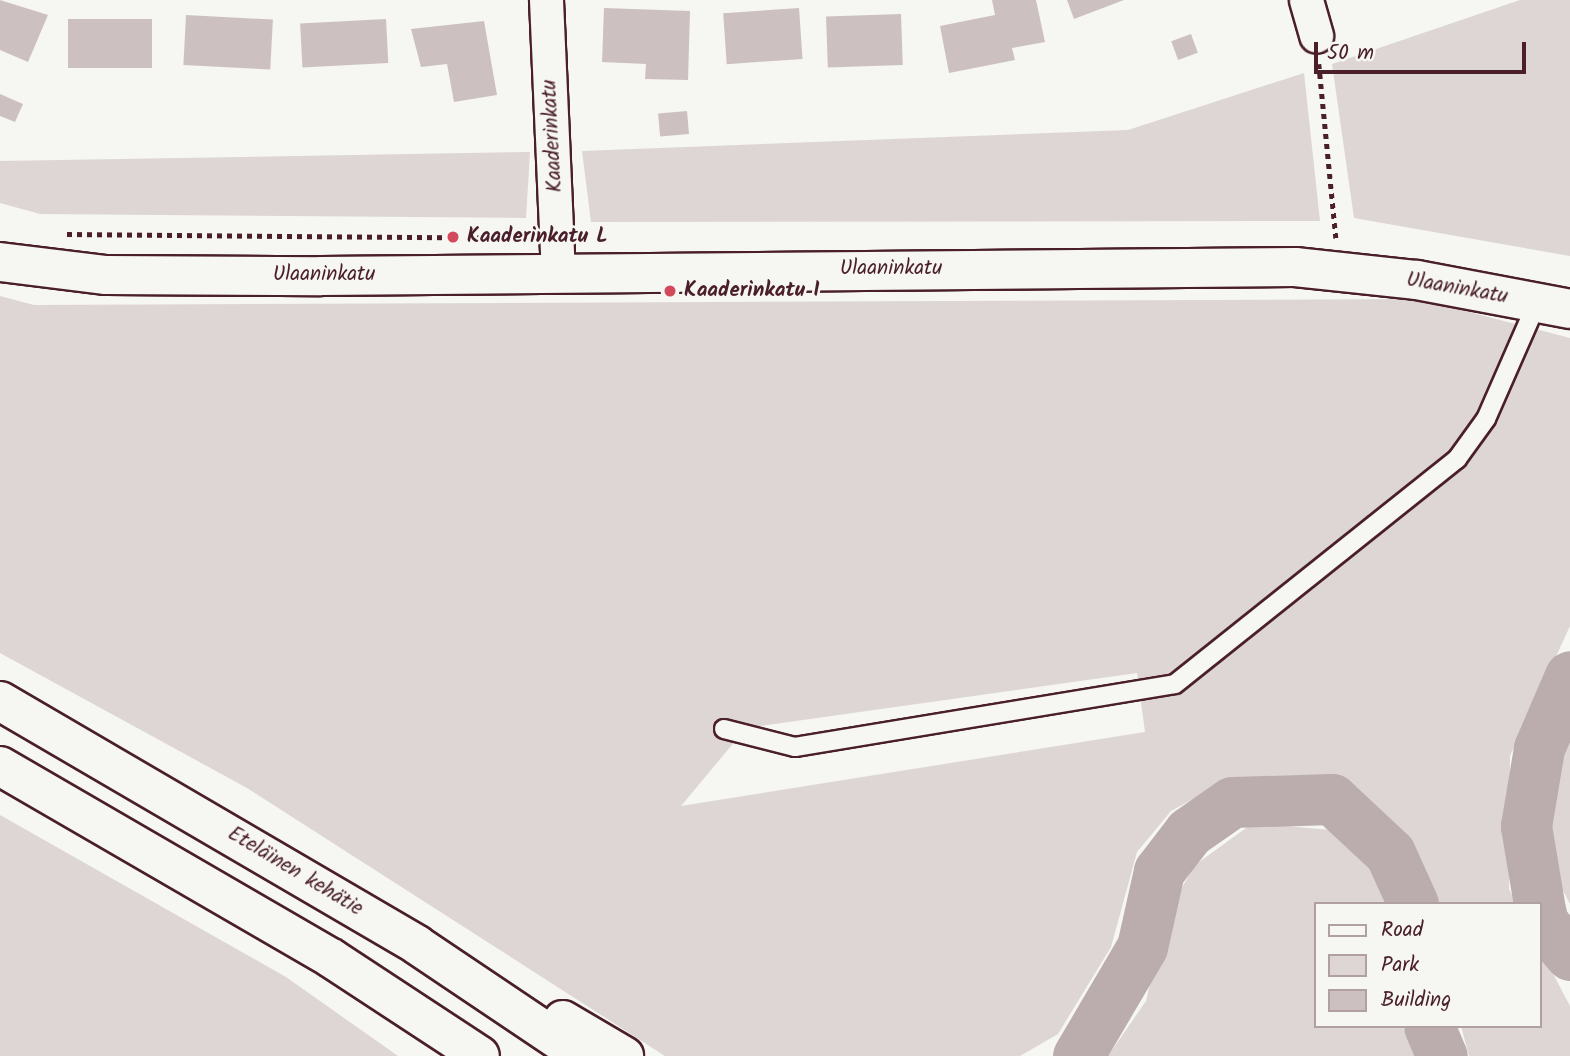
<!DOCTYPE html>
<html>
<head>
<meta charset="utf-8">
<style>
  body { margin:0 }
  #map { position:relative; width:1570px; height:1056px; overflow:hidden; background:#f6f6f2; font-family:Kalam,sans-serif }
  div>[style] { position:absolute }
  .green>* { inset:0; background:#ddd6d5 }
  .river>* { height:51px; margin:-25.5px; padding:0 25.5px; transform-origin:25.5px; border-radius:25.5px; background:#bbadae }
  .building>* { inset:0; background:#ccc1c0; transform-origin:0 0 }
  .path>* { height:4.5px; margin-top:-2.25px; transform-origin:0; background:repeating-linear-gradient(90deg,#4a1f2b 0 5px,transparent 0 10px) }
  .roads { filter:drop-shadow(2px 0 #4a1f2b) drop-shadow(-2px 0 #4a1f2b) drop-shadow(0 2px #4a1f2b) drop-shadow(0 -2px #4a1f2b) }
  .lane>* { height:18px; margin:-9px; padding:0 9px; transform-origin:9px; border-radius:9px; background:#f6f6f2 }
  .street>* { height:33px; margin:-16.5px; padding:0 16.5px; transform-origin:16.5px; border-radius:16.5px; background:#f6f6f2 }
  .secondary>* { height:38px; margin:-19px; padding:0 19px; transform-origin:19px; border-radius:19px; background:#f6f6f2 }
  .highway>* { height:38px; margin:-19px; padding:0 19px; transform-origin:19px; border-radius:19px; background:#f6f6f2 }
  .dots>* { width:19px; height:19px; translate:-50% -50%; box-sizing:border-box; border:4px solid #f6f6f2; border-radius:50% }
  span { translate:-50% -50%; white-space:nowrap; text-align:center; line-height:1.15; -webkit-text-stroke:5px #f6f6f2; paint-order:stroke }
  .street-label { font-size:21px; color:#4a1f2b }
  .poi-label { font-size:21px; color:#4a1f2b; font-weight:700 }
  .left { translate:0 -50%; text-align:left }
  .legend { position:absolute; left:1314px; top:902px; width:228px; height:126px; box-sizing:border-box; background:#f6f6f2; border:2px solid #b1a0a2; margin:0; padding:9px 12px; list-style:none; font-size:21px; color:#4a1f2b }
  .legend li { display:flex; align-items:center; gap:14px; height:35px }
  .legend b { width:35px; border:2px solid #b1a0a2 }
  .scale { position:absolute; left:1314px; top:42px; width:212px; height:32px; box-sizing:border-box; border:4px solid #4a1f2b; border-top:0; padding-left:9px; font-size:21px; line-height:24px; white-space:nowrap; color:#4a1f2b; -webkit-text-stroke:5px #f6f6f2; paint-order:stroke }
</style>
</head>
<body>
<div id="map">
  <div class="green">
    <i style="clip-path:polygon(1520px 0,1570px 0,1570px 256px,1354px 218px,1332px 64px)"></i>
    <i style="clip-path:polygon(1304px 73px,1320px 221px,591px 222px,582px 151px,1128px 130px)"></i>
    <i style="clip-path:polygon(530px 152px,526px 218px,40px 214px,0 203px,0 161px)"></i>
    <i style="clip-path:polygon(evenodd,0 296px,34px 305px,1419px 299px,1570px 338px,1570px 626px,1510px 756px,1509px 889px,1516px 904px,1425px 904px,1407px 841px,1337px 777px,1225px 782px,1171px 811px,1137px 852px,1111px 947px,1058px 1034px,1020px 1056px,665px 1056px,247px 788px,0 653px,0 296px,1137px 673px,1145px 732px,681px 806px,746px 728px,1137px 673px)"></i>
    <i style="clip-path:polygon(1570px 727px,1570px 904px,1554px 873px,1548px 787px)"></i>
    <i style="clip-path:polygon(0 815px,286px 977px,398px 1056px,0 1056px)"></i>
    <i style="clip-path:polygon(1253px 823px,1331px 830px,1375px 867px,1385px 904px,1316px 904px,1316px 1026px,1402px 1026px,1417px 1056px,1108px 1056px,1146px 1001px,1166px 915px,1195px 865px)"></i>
    <i style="clip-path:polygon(1540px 949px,1570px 1006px,1570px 1056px,1469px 1056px,1461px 1026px,1540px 1026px)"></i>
  </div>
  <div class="river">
    <i style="left:1539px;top:904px;width:79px;rotate:-99.5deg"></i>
    <i style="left:1526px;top:826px;width:79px;rotate:-80.5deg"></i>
    <i style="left:1539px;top:748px;width:78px;rotate:-66.7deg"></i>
    <i style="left:1540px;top:909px;width:14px;rotate:78deg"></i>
    <i style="left:1543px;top:923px;width:42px;rotate:49.8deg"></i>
    <i style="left:1429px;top:1026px;width:33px;rotate:67deg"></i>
    <i style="left:1078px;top:1056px;width:126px;rotate:-59.6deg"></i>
    <i style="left:1142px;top:947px;width:78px;rotate:-77.4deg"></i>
    <i style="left:1159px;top:871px;width:49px;rotate:-52.4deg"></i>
    <i style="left:1189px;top:832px;width:52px;rotate:-34.9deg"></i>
    <i style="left:1232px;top:802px;width:100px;rotate:-1.7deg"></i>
    <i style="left:1332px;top:799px;width:79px;rotate:43deg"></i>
    <i style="left:1390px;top:853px;width:56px;rotate:65.7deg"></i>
  </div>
  <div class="building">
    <i style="clip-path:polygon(0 0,48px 15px,28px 62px,0 50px)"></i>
    <i style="clip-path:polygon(992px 0,1036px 0,1045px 42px,1012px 48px,1015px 60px,949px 73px,940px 26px,995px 15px)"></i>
    <i style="clip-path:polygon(1067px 0,1124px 0,1074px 19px)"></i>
    <i style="clip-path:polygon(604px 8px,690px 11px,688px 80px,645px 79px,646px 64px,602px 62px)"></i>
    <i style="left:799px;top:8px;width:51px;height:76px;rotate:86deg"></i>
    <i style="left:901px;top:14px;width:51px;height:75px;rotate:88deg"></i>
    <i style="left:186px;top:15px;width:87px;height:50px;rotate:3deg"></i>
    <i style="left:68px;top:19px;width:84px;height:49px"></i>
    <i style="left:386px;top:19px;width:44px;height:86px;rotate:87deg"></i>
    <i style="clip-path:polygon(484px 21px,497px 95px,454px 102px,447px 64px,421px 67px,411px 29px)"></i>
    <i style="left:1191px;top:34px;width:20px;height:21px;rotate:70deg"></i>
    <i style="clip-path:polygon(0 94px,23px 104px,15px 122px,0 116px)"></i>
    <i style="left:687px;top:111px;width:23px;height:29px;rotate:85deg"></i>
  </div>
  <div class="path">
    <i style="left:1319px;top:64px;width:175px;rotate:84.4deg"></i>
    <i style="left:67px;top:234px;width:460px;rotate:0.5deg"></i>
  </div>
  <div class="roads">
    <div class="lane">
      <i style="left:724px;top:729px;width:73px;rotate:14.2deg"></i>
      <i style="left:795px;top:747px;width:385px;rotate:-9.4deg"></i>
      <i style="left:1175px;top:684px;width:361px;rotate:-38.6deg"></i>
      <i style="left:1457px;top:459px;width:49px;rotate:-54.1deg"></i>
      <i style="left:1486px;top:419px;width:127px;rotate:-66.3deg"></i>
    </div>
    <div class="street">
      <i style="left:546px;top:0;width:271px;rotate:87.5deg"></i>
      <i style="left:1306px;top:0;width:37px;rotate:74deg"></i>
    </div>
    <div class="secondary">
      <i style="left:0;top:262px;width:107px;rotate:7deg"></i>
      <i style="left:106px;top:275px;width:215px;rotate:0.3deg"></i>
      <i style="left:321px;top:276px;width:974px;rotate:-0.53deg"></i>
      <i style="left:1295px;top:267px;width:123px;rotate:6.1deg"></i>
      <i style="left:1417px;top:280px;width:156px;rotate:10.7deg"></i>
    </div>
    <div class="highway">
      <i style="left:0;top:701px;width:483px;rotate:30.3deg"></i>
      <i style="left:417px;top:945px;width:199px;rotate:33.9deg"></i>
      <i style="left:0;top:766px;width:383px;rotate:30.1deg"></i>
      <i style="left:331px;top:958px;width:178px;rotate:33.3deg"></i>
      <i style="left:563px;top:1020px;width:71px;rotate:30.5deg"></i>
    </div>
  </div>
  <div class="dots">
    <i style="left:453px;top:237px;background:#d1495b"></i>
    <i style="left:670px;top:291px;background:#d1495b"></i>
  </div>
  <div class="street-label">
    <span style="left:553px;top:136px;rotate:-93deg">Kaaderinkatu</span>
    <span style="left:891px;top:269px">Ulaaninkatu</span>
    <span style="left:324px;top:275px">Ulaaninkatu</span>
    <span style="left:1457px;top:289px;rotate:10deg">Ulaaninkatu</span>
    <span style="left:295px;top:872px;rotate:31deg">Eteläinen kehätie</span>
  </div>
  <div class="poi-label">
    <span class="left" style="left:467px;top:237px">Kaaderinkatu L</span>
    <span class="left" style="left:684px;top:291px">Kaaderinkatu I</span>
  </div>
  <ul class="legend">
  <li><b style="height:9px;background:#f6f6f2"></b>Road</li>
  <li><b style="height:19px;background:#ddd6d5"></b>Park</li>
  <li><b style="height:19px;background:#ccc1c0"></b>Building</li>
  </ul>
  <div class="scale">50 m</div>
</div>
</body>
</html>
